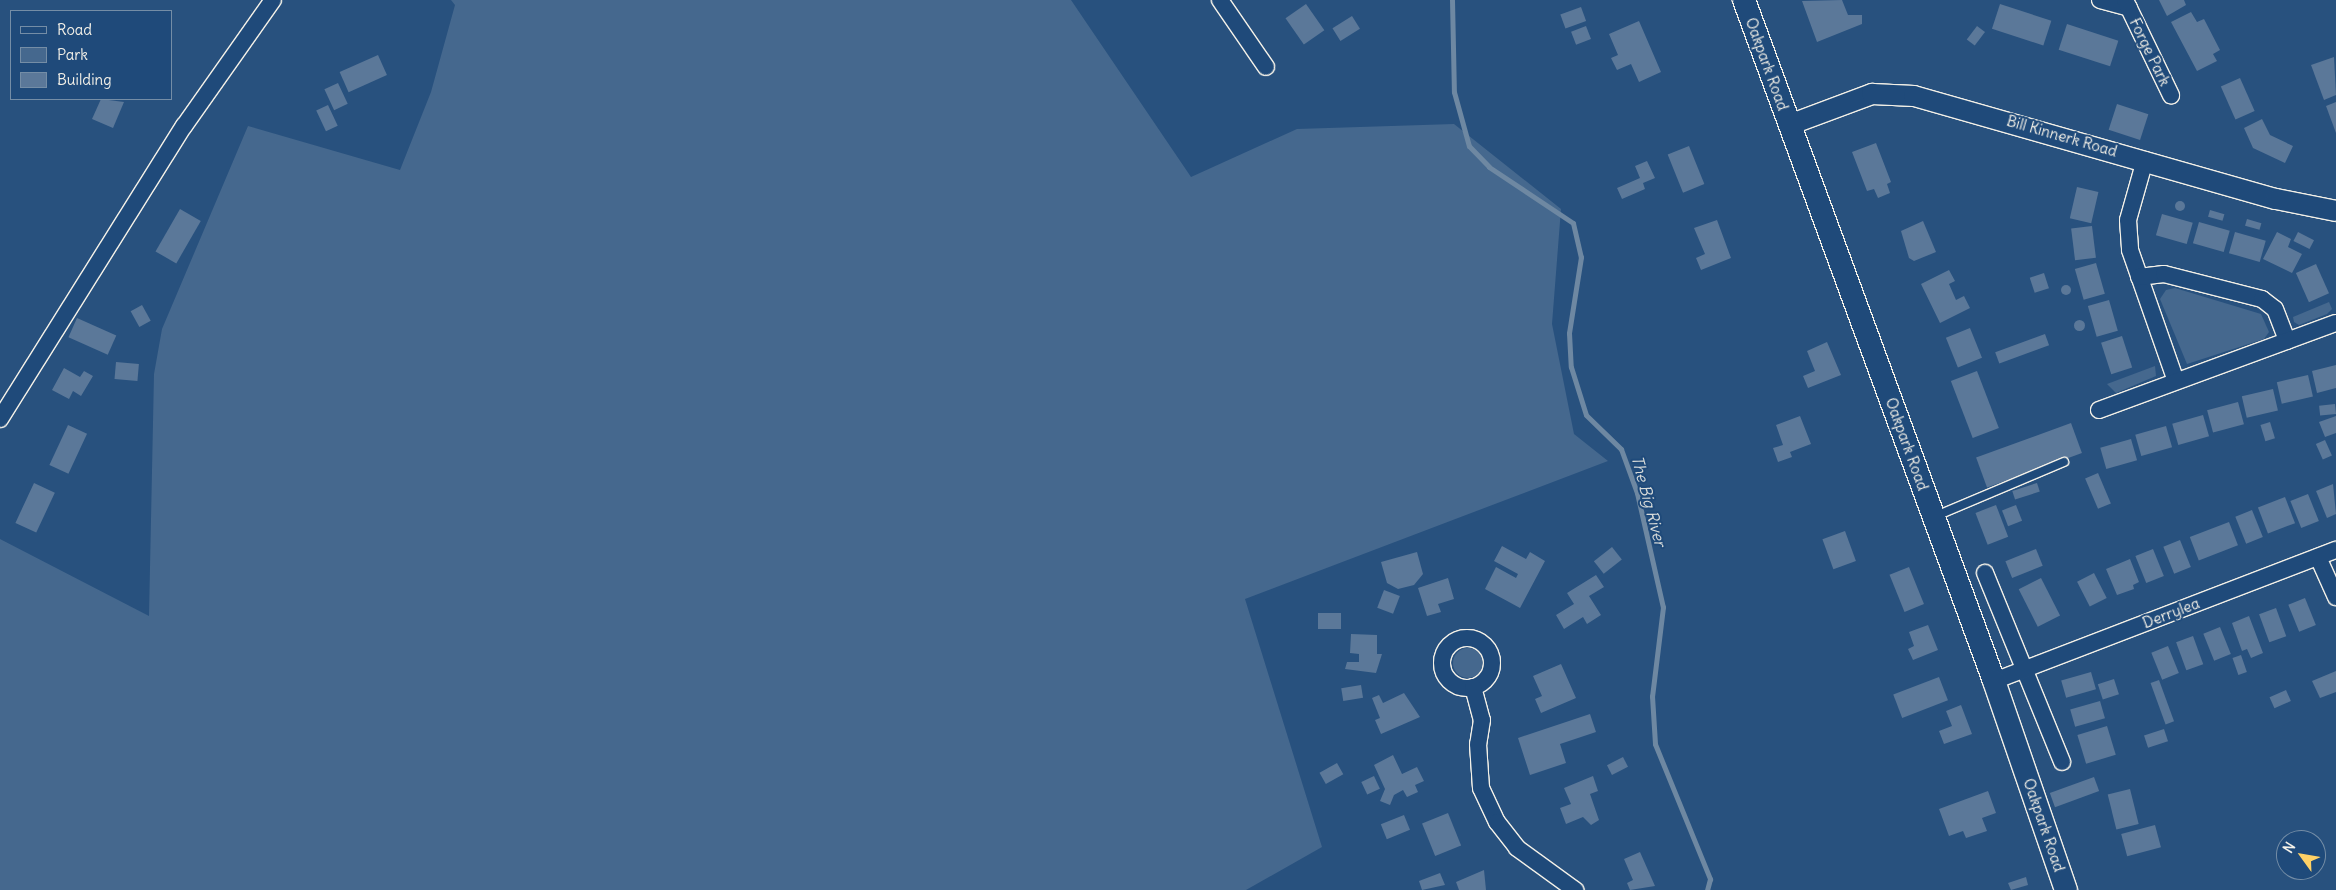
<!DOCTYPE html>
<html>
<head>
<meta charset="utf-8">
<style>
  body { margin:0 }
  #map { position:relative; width:2336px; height:890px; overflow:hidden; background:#28517e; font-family:Delius,sans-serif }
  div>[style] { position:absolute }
  .green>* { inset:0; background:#45688e }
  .round { border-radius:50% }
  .stream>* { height:5px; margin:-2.5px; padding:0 2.5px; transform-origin:2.5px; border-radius:2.5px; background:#6e88a2 }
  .building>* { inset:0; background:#5b7899; transform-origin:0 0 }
  .roads { filter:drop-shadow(1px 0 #f4f1e8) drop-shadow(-1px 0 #f4f1e8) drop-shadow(0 1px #f4f1e8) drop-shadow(0 -1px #f4f1e8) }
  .service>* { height:8px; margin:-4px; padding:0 4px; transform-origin:4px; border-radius:4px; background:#1f4a7a }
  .minor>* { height:16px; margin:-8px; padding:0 8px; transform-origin:8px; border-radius:8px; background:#1f4a7a }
  .minor>.ring { margin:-8px; padding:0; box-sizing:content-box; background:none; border:16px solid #1f4a7a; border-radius:50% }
  .tertiary>* { height:20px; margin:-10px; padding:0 10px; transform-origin:10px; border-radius:10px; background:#1f4a7a }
  .secondary>* { height:22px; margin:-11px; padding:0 11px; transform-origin:11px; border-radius:11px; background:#1f4a7a }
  span { translate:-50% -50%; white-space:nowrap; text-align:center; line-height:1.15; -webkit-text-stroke:4px #1f4a7a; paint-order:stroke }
  .street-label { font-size:15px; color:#f4f1e8 }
  .water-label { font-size:16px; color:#d9dcda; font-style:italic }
  .legend { position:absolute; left:10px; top:10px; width:162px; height:90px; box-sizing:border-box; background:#1f4a7a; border:1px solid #748da6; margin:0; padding:6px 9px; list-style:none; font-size:15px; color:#f4f1e8 }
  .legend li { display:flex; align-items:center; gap:10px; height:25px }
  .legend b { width:25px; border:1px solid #748da6 }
  .north { position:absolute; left:2276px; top:830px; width:50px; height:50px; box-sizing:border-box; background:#1f4a7a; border:1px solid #748da6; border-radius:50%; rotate:302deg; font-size:14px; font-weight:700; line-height:20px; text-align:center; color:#f4f1e8 }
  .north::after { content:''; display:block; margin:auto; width:18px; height:22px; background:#ffd166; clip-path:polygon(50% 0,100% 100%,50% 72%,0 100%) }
</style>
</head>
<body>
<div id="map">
  <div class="green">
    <i style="clip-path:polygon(451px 0,1071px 0,1191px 177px,1297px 129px,1454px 124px,1561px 209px,1552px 324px,1574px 434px,1608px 461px,1245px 599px,1322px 847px,1246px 890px,0 890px,0 539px,149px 616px,154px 374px,162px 329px,248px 126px,400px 170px,431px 92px,455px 5px)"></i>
    <i style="clip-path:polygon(2175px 288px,2261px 314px,2269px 332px,2264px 339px,2187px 364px,2160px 299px,2166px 290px)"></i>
    <i style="clip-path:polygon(2329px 302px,2332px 309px,2327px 314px,2299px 325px,2294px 322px,2293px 317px)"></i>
    <i style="clip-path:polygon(2155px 366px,2156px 376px,2116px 393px,2107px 384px)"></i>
    <i class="round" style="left:1453px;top:648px;width:30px;height:30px"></i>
  </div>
  <div class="stream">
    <i style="left:1452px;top:0;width:92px;rotate:88.8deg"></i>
    <i style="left:1454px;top:92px;width:56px;rotate:74.5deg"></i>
    <i style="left:1469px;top:146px;width:29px;rotate:46deg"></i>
    <i style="left:1489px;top:167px;width:101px;rotate:33.7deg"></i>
    <i style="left:1573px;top:223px;width:35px;rotate:77deg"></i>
    <i style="left:1581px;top:257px;width:77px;rotate:99deg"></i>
    <i style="left:1569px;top:333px;width:34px;rotate:87deg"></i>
    <i style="left:1571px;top:367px;width:50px;rotate:72.6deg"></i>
    <i style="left:1586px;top:415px;width:49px;rotate:44.2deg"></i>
    <i style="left:1621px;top:449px;width:47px;rotate:70deg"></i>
    <i style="left:1637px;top:493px;width:117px;rotate:77.2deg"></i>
    <i style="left:1663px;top:607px;width:90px;rotate:97deg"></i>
    <i style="left:1652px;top:696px;width:48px;rotate:86.4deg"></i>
    <i style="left:1655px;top:744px;width:146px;rotate:67.8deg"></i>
    <i style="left:1710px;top:879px;width:11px;rotate:105deg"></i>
  </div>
  <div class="building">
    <i style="clip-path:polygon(1842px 0,1848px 15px,1862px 15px,1862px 24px,1817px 42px,1802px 1px)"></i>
    <i style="clip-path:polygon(2159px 0,2184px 0,2186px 5px,2167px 16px)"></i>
    <i style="left:1306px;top:4px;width:32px;height:25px;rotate:55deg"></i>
    <i style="left:2000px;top:4px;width:54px;height:26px;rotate:18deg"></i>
    <i style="left:1581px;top:7px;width:15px;height:22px;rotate:70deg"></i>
    <i style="clip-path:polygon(2191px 12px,2197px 22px,2204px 19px,2220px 50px,2213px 54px,2217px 61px,2197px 71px,2171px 22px)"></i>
    <i style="left:1352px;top:16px;width:15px;height:23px;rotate:58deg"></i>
    <i style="clip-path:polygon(1639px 21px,1661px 72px,1639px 82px,1631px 64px,1617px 70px,1611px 58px,1618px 55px,1609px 34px)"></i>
    <i style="left:2067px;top:24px;width:54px;height:27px;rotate:18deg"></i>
    <i style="left:1586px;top:26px;width:14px;height:16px;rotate:69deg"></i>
    <i style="left:1977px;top:26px;width:10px;height:17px;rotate:37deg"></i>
    <i style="left:378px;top:55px;width:22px;height:42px;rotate:66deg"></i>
    <i style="clip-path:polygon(2334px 57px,2336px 95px,2324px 100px,2311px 65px)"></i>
    <i style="left:2240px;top:78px;width:36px;height:21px;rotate:66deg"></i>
    <i style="left:338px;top:83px;width:23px;height:15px;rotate:65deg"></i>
    <i style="clip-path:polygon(101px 99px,124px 102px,113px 128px,92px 119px)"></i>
    <i style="clip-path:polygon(2336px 102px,2336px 133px,2326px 106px)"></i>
    <i style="left:2117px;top:104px;width:33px;height:27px;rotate:18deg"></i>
    <i style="left:328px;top:105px;width:23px;height:13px;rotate:65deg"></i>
    <i style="clip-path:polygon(2262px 119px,2270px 135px,2293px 146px,2285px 163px,2253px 148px,2244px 128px)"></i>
    <i style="clip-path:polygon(1876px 143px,1891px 182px,1887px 184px,1890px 193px,1878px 198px,1874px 189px,1867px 191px,1852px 152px)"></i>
    <i style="left:1689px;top:146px;width:41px;height:23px;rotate:68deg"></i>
    <i style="clip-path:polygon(1647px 161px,1655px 178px,1643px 183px,1645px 189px,1622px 199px,1617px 188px,1640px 178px,1635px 166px)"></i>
    <i style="left:2077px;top:187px;width:22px;height:32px;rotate:13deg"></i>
    <i class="round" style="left:2175px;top:201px;width:10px;height:10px"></i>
    <i style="left:180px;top:209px;width:24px;height:49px;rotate:30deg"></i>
    <i style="left:2210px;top:210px;width:15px;height:7px;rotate:16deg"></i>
    <i style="left:2162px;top:214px;width:32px;height:22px;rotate:16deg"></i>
    <i style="left:2247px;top:219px;width:15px;height:7px;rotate:16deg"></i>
    <i style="clip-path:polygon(1717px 220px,1731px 258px,1701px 270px,1696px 258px,1705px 254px,1694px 228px)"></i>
    <i style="clip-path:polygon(1923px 221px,1936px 252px,1914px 261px,1909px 258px,1901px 231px)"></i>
    <i style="left:2199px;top:222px;width:32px;height:22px;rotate:16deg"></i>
    <i style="left:2092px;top:226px;width:32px;height:21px;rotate:83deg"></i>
    <i style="left:2235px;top:232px;width:32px;height:22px;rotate:16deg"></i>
    <i style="clip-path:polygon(2277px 232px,2291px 239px,2288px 247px,2302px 254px,2292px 273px,2263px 259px)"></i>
    <i style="left:2298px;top:232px;width:18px;height:10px;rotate:27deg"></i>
    <i style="left:2096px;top:263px;width:32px;height:22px;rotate:74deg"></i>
    <i style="left:2316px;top:264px;width:32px;height:22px;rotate:66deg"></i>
    <i style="clip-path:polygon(1949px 270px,1955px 281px,1949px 284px,1956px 300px,1964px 296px,1970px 308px,1940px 323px,1921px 284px)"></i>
    <i style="left:2044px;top:273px;width:16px;height:15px;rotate:72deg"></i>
    <i class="round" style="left:2061px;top:285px;width:10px;height:10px"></i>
    <i style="left:2109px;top:300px;width:32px;height:22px;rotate:74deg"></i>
    <i style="left:142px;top:305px;width:18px;height:13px;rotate:61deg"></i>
    <i style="left:77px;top:318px;width:43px;height:21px;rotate:24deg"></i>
    <i class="round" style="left:2073.5px;top:319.5px;width:11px;height:11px"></i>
    <i style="left:1970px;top:328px;width:32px;height:26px;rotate:68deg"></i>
    <i style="left:2045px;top:334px;width:12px;height:53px;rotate:70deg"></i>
    <i style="left:2122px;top:336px;width:33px;height:22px;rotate:72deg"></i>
    <i style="clip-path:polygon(1827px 342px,1841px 375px,1808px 388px,1803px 376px,1815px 371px,1807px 351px)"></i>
    <i style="left:116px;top:362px;width:23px;height:17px;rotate:5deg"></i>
    <i style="clip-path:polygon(2336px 365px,2336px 388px,2317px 393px,2312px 371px)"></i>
    <i style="clip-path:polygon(64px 368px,80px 377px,84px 371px,93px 376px,81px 396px,73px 391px,69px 399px,52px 390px)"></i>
    <i style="left:1977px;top:371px;width:61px;height:28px;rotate:69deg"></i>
    <i style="left:2308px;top:375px;width:22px;height:32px;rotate:77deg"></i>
    <i style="left:2273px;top:389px;width:22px;height:32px;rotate:77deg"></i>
    <i style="left:2238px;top:402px;width:23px;height:32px;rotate:75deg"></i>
    <i style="left:2335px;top:404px;width:10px;height:16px;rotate:84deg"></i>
    <i style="left:2203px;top:415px;width:22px;height:32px;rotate:74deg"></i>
    <i style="clip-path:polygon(1800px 416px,1811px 444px,1790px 452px,1792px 457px,1778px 462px,1773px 448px,1783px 445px,1776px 425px)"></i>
    <i style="clip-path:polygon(2336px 416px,2336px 433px,2325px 437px,2319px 422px)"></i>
    <i style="left:2270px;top:422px;width:17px;height:10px;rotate:73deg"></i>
    <i style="left:2071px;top:423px;width:32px;height:101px;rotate:70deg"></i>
    <i style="left:68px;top:425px;width:21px;height:44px;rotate:25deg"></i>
    <i style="left:2166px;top:426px;width:22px;height:32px;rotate:74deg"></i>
    <i style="left:2131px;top:439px;width:22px;height:32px;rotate:74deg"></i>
    <i style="left:2325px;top:440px;width:17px;height:10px;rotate:66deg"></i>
    <i style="left:2098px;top:473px;width:33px;height:14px;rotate:67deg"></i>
    <i style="left:34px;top:483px;width:23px;height:44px;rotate:25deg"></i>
    <i style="left:2037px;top:483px;width:9px;height:26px;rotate:72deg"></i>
    <i style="clip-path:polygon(2333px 484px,2336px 514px,2327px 518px,2316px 491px)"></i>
    <i style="left:2308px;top:494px;width:29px;height:19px;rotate:68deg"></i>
    <i style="left:2285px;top:497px;width:28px;height:29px;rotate:69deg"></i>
    <i style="left:1996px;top:505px;width:34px;height:22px;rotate:69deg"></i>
    <i style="left:2016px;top:505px;width:17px;height:15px;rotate:69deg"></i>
    <i style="left:2252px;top:510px;width:29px;height:18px;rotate:68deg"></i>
    <i style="left:2229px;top:522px;width:25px;height:42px;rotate:69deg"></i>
    <i style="left:1845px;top:531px;width:32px;height:24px;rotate:70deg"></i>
    <i style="left:2180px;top:540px;width:29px;height:18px;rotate:68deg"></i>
    <i style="clip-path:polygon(1502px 546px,1526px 559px,1530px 552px,1545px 561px,1520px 608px,1485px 589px,1496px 567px,1516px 578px,1518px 574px,1494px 561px)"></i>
    <i style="left:1612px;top:547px;width:16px;height:23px;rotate:52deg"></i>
    <i style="left:2036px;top:549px;width:18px;height:33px;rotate:68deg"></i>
    <i style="left:2153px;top:549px;width:29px;height:19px;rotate:68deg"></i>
    <i style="clip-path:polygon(1417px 552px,1423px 574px,1414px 585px,1398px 589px,1387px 583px,1381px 562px)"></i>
    <i style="clip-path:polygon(2130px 559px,2139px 582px,2133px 585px,2134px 589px,2117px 595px,2106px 569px)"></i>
    <i style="left:1909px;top:567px;width:40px;height:21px;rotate:68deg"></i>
    <i style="left:2094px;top:573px;width:28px;height:19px;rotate:63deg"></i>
    <i style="clip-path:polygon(1596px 575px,1604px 587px,1589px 596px,1601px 615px,1587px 624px,1583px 617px,1564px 629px,1556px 615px,1574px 604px,1567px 593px)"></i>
    <i style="clip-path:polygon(1448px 578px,1454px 599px,1438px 604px,1441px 612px,1427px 616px,1418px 588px)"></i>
    <i style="left:2041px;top:578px;width:42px;height:25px;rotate:63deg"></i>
    <i style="left:1384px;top:590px;width:17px;height:19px;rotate:21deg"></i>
    <i style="left:2305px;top:598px;width:29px;height:18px;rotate:68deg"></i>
    <i style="left:2276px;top:608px;width:30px;height:18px;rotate:70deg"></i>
    <i style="left:1341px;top:613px;width:16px;height:23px;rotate:90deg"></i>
    <i style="clip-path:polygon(2249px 616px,2263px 653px,2251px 658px,2247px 649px,2242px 651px,2232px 623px)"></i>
    <i style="clip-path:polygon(1928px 625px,1938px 650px,1913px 660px,1908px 649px,1914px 646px,1909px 632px)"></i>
    <i style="left:2220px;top:627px;width:29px;height:18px;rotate:68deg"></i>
    <i style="clip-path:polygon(1351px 634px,1377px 635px,1377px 654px,1382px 654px,1376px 673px,1345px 669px,1347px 662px,1359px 662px,1359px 654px,1350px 653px)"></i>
    <i style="left:2193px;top:636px;width:30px;height:18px;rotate:70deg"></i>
    <i style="left:2168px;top:646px;width:29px;height:18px;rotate:68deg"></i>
    <i style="left:2241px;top:655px;width:18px;height:9px;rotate:71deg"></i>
    <i style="clip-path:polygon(1561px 664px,1576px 698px,1541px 713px,1535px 699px,1542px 696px,1533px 676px)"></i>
    <i style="clip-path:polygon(2336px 671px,2336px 692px,2320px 698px,2312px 681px)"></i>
    <i style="left:2091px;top:672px;width:18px;height:31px;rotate:74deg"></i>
    <i style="left:1939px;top:677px;width:25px;height:49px;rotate:69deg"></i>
    <i style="left:2114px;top:679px;width:16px;height:17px;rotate:72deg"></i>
    <i style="left:2159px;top:680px;width:44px;height:9px;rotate:70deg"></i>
    <i style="left:1361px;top:685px;width:13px;height:20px;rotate:81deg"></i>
    <i style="left:2286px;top:690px;width:12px;height:18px;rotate:66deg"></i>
    <i style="clip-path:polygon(1404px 693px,1420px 717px,1381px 734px,1375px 720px,1380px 718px,1372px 698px,1379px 695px,1383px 703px)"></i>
    <i style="left:2100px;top:701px;width:18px;height:31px;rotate:74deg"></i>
    <i style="clip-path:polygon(1961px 705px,1972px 734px,1944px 744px,1939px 731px,1952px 726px,1946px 711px)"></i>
    <i style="clip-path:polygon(1590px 714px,1596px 732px,1560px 744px,1566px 763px,1530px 775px,1518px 738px)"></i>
    <i style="left:2107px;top:726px;width:30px;height:31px;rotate:73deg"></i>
    <i style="left:2164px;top:729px;width:13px;height:21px;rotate:72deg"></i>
    <i style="clip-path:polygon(1393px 755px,1402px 774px,1417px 767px,1424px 781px,1415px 785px,1418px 792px,1407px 797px,1403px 790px,1394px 795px,1390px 805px,1380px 801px,1385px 789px,1374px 765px)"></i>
    <i style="left:1623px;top:757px;width:11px;height:18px;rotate:63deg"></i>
    <i style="left:1337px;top:763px;width:13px;height:20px;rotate:61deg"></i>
    <i style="left:1374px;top:776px;width:14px;height:14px;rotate:65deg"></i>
    <i style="clip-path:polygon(1593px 776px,1598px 791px,1590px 794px,1599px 820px,1591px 825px,1583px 817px,1566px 824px,1560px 808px,1571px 804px,1564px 788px)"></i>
    <i style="left:2094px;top:777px;width:15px;height:47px;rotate:70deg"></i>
    <i style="left:2130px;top:789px;width:36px;height:23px;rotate:76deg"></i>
    <i style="clip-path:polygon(1988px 791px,1996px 813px,1982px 818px,1987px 831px,1966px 838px,1963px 831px,1949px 836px,1939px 809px)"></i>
    <i style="left:1448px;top:813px;width:35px;height:28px;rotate:68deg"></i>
    <i style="left:1404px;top:815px;width:16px;height:25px;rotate:68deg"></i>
    <i style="left:2155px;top:825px;width:23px;height:35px;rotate:75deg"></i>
    <i style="clip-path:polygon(1640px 852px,1655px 886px,1630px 890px,1627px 883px,1633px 880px,1624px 859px)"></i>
    <i style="clip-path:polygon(1484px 870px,1486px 890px,1459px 890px,1456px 882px)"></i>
    <i style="clip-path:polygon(1440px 873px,1445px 885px,1422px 890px,1419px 881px)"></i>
    <i style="clip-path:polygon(2026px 877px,2028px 885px,2011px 890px,2008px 883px)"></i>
  </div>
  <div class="roads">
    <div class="service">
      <i style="left:1936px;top:516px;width:139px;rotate:-22.9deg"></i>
    </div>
    <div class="minor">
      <i style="left:1220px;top:0;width:81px;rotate:55.5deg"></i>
      <i style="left:2100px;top:0;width:30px;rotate:15deg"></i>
      <i style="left:2125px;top:0;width:106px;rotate:64.2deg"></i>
      <i style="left:2145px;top:160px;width:62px;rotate:105.8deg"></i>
      <i style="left:2128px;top:220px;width:30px;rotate:86deg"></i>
      <i style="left:2130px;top:250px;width:139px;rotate:70.7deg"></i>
      <i style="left:2139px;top:277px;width:25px;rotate:-7deg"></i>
      <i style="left:2164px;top:274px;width:101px;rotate:14.3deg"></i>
      <i style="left:2262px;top:299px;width:16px;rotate:38deg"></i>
      <i style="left:2275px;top:309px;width:34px;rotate:69deg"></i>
      <i style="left:2099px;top:410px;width:252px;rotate:-20.2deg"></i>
      <i style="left:0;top:419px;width:346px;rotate:-57.9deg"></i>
      <i style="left:184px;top:126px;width:154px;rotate:-54.8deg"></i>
      <i style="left:2318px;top:557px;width:44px;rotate:65.8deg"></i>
      <i style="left:1985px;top:573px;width:204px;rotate:67.8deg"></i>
      <i class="ring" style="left:1442px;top:638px;width:34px;height:34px"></i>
      <i style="left:1994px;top:681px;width:366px;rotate:-21deg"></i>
      <i style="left:1473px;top:687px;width:34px;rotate:75deg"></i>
      <i style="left:1482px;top:720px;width:24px;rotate:99deg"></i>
      <i style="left:1478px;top:744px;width:44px;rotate:86.1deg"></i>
      <i style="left:1481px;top:788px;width:38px;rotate:65deg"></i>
      <i style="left:1497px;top:822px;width:33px;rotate:52deg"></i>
      <i style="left:1517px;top:848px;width:72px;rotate:35.9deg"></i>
    </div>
    <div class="tertiary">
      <i style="left:1789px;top:125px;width:89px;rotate:-20.5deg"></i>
      <i style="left:1872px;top:94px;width:42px;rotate:2.7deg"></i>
      <i style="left:1914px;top:96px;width:376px;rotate:15.9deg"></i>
      <i style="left:2276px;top:199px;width:61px;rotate:11.3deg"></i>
    </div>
    <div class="secondary">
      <i style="left:1744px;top:0;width:725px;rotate:69.84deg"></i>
      <i style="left:1994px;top:681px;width:221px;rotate:71deg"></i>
    </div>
  </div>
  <div class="street-label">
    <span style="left:2150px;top:52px;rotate:64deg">Forge Park</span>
    <span style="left:1767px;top:64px;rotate:70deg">Oakpark Road</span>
    <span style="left:2062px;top:136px;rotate:16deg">Bill Kinnerk Road</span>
    <span style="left:1907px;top:444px;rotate:70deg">Oakpark Road</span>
    <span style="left:2171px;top:613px;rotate:-21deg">Derrylea</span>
    <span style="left:2044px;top:825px;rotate:71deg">Oakpark Road</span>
  </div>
  <div class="water-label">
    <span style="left:1649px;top:501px;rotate:75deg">The Big River</span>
  </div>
  <ul class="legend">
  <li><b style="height:6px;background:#1f4a7a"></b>Road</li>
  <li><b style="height:14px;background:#45688e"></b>Park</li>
  <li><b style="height:14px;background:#5b7899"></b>Building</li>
  </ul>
  <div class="north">N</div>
</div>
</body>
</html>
